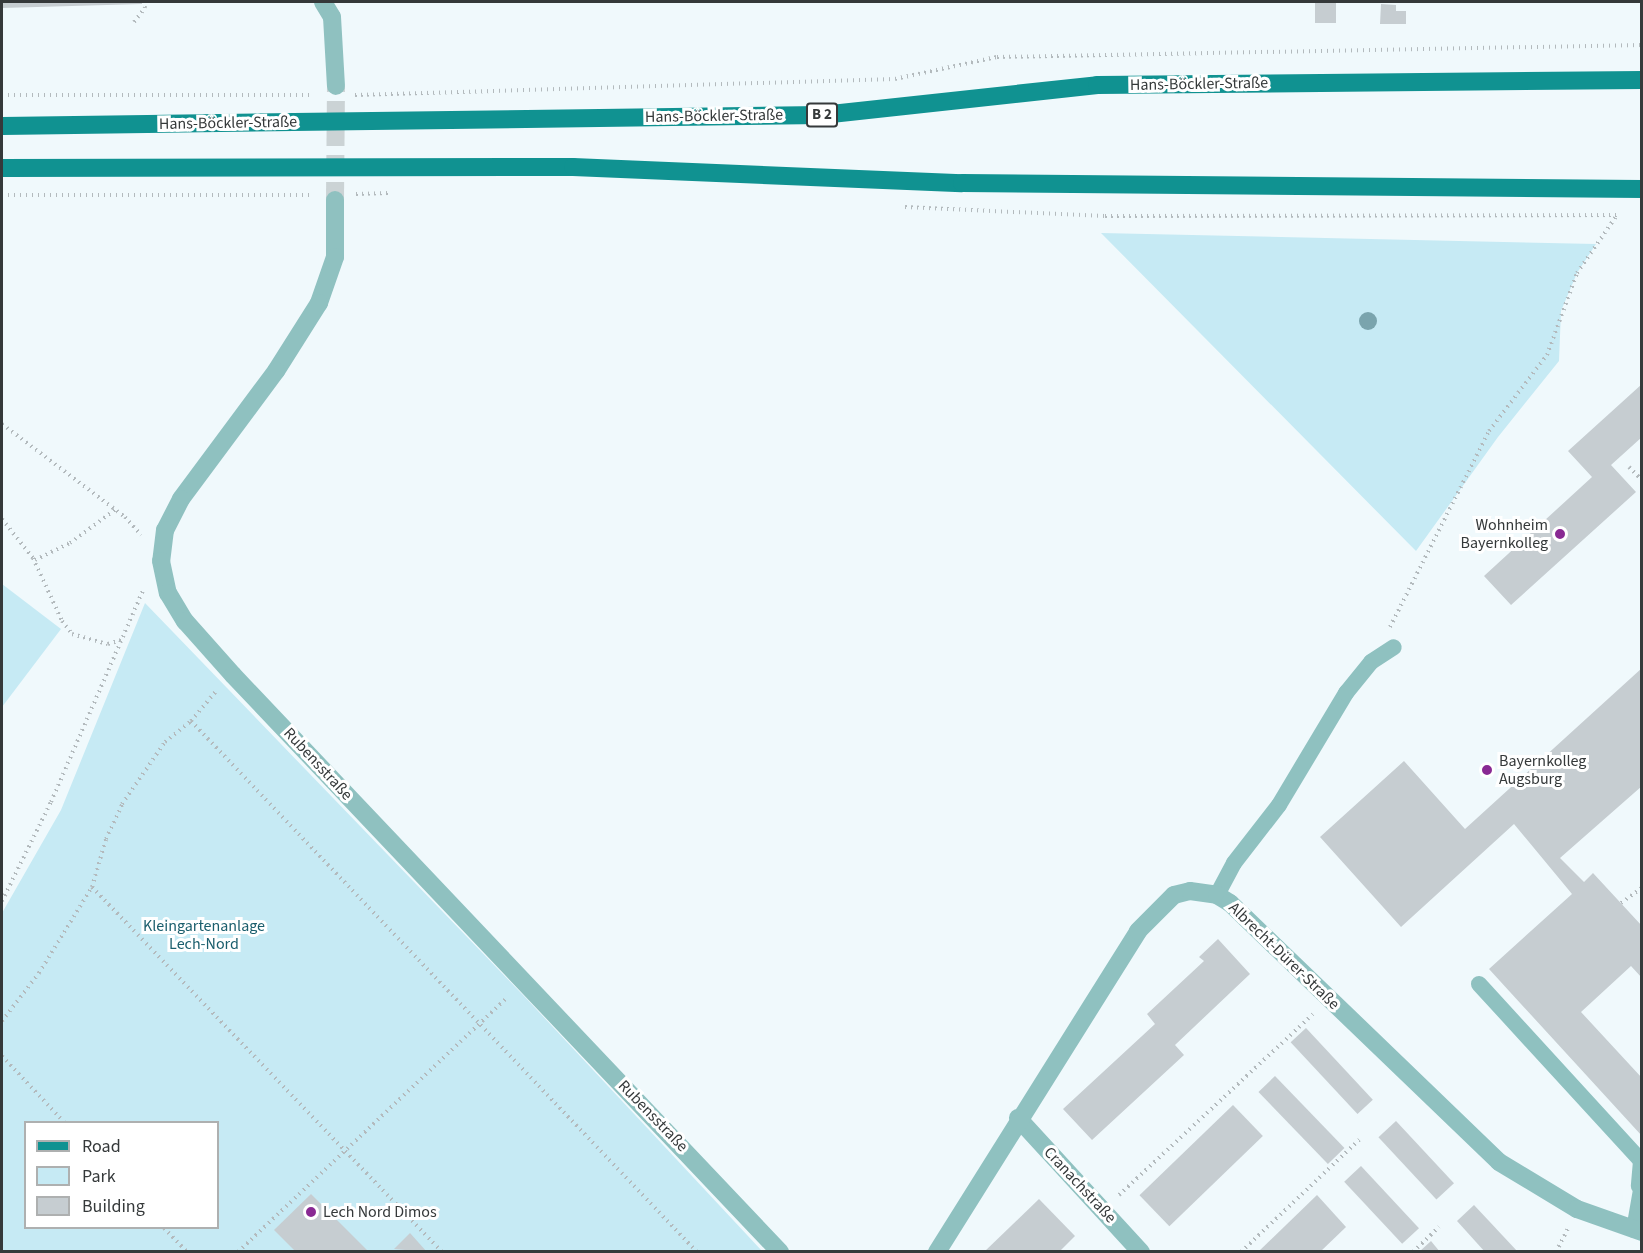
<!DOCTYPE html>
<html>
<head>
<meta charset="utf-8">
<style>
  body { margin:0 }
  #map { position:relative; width:1643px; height:1253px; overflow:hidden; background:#f0f9fc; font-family:"Source Sans 3",sans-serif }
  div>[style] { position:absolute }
  .green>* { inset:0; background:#c6eaf4 }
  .building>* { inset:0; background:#c6cdd1; transform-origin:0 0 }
  .minor-tunnel>* { height:18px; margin-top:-9px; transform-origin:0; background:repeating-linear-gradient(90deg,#cbd3d5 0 18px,transparent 0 27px) }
  .path>* { height:4px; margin-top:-2px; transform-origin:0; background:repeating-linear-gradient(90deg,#b3babd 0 1.5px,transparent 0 6px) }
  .service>* { height:16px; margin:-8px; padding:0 8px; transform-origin:8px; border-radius:8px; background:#8fc1c0 }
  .minor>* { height:18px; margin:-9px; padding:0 9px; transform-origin:9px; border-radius:9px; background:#8fc1c0 }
  .primary>* { height:18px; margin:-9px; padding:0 9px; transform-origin:9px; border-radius:9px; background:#109291 }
  .trees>* { width:18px; height:18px; margin:-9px; border-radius:50%; background:#7aa4ad }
  .dots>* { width:16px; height:16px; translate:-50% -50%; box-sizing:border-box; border:3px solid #fff; border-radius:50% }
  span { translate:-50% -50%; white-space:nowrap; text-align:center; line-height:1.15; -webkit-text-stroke:6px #fff; paint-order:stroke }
  .shield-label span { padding:2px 4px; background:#fff; border:2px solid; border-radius:4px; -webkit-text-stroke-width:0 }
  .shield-label { font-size:15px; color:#35393a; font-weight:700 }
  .street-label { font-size:16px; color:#35393a }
  .poi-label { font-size:16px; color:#35393a }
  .right { translate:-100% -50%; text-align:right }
  .left { translate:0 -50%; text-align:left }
  .park-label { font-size:16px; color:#1a5e6d }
  .frame { position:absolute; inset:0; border:3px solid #35393a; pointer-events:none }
  .legend { position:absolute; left:24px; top:1121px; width:195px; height:108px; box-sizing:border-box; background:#fff; border:2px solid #aeb0b0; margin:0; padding:8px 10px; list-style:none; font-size:18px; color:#35393a }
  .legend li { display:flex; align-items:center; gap:12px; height:30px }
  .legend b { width:30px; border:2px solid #aeb0b0 }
</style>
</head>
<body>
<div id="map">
  <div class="green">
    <i style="clip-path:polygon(1101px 233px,1596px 244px,1577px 273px,1561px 311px,1559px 361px,1498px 437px,1416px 551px)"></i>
    <i style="clip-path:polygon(2px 584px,61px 629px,2px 707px)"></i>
    <i style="clip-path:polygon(evenodd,145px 603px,524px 996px,762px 1251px,2px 1252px,2px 913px,61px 810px,145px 603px,26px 1122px,218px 1122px,218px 1228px,26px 1228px,26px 1122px)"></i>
  </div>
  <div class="building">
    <i style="clip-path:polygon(2px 2px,142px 2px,142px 4px,2px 8px)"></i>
    <i style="left:1315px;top:2px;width:21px;height:21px"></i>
    <i style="clip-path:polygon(1381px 4px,1396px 5px,1396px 11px,1406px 11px,1406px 24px,1380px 24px)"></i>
    <i style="clip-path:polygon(1642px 384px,1642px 437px,1611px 465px,1636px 492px,1511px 605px,1484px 576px,1592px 477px,1568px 451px)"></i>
    <i style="clip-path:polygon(1642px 668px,1642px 786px,1560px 858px,1584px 882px,1593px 873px,1642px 926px,1642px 978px,1631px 966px,1581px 1012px,1642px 1078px,1642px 1136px,1489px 969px,1572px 894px,1514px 824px,1401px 927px,1320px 837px,1404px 761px,1465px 829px)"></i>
    <i style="clip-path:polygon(1218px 939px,1250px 974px,1175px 1045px,1184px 1055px,1092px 1140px,1063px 1109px,1155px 1024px,1147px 1014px,1204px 961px,1199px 957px)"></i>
    <i style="left:1306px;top:1028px;width:98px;height:21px;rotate:47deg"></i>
    <i style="left:1275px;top:1076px;width:100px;height:23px;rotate:46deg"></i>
    <i style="left:1233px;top:1105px;width:43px;height:130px;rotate:46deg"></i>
    <i style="left:1396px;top:1121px;width:85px;height:24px;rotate:47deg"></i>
    <i style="left:1361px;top:1166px;width:85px;height:23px;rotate:47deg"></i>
    <i style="clip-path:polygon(311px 1194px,369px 1252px,296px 1252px,274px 1230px)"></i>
    <i style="clip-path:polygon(1317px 1195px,1346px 1227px,1320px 1252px,1258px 1252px)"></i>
    <i style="clip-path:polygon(1039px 1199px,1075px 1236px,1059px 1252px,984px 1252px)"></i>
    <i style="clip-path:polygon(1474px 1205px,1518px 1252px,1485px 1252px,1457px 1221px)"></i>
    <i style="clip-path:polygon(410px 1233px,427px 1252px,394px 1249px)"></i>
    <i style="clip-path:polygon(1431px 1241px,1440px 1252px,1419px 1252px)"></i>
  </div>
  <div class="minor-tunnel">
    <i style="left:335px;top:200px;width:114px;rotate:-89.5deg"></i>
  </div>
  <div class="path">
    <i style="left:134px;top:22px;width:18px;rotate:-52deg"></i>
    <i style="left:145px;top:8px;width:6px;rotate:-99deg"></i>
    <i style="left:2px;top:95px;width:312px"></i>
    <i style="left:355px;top:95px;width:540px;rotate:-1.7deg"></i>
    <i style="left:895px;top:79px;width:104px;rotate:-12.2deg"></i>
    <i style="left:997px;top:57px;width:645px;rotate:-1.07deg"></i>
    <i style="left:356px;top:194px;width:32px;rotate:-2deg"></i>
    <i style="left:2px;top:195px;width:311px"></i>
    <i style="left:905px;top:207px;width:200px;rotate:2.6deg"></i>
    <i style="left:1105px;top:216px;width:515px;rotate:-0.11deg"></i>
    <i style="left:2px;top:424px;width:154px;rotate:37.1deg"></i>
    <i style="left:125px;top:517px;width:24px;rotate:48deg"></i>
    <i style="left:1629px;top:467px;width:18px;rotate:45deg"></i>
    <i style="left:2px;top:519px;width:50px;rotate:51.5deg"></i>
    <i style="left:33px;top:558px;width:69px;rotate:65.3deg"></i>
    <i style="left:62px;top:621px;width:16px;rotate:52deg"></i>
    <i style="left:72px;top:634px;width:37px;rotate:16deg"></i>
    <i style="left:108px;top:644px;width:14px;rotate:-17deg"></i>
    <i style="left:35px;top:560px;width:39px;rotate:-26deg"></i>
    <i style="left:70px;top:543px;width:57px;rotate:-36.5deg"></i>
    <i style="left:1390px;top:627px;width:220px;rotate:-63.2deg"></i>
    <i style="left:1489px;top:431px;width:96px;rotate:-52.7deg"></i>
    <i style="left:1547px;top:355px;width:87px;rotate:-69.9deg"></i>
    <i style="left:1577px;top:273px;width:70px;rotate:-55.4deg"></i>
    <i style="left:191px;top:721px;width:733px;rotate:46.38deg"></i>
    <i style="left:92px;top:887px;width:506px;rotate:46.2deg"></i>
    <i style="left:2px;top:901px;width:110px;rotate:-63.7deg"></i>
    <i style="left:51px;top:802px;width:231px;rotate:-66.5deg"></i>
    <i style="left:1621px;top:903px;width:26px;rotate:-36deg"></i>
    <i style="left:2px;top:1021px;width:61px;rotate:-52.4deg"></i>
    <i style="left:39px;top:973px;width:101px;rotate:-58.4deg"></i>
    <i style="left:92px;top:887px;width:50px;rotate:-73.7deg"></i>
    <i style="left:106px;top:839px;width:38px;rotate:-65deg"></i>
    <i style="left:122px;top:804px;width:75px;rotate:-55.3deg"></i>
    <i style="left:165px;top:742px;width:33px;rotate:-39deg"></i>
    <i style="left:191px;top:721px;width:39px;rotate:-50deg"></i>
    <i style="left:2px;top:1056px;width:91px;rotate:46.8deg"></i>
    <i style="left:1119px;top:1195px;width:265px;rotate:-43deg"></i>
    <i style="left:164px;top:1228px;width:33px;rotate:46deg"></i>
    <i style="left:238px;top:1252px;width:371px;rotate:-43.4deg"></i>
    <i style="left:1241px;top:1252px;width:163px;rotate:-43.5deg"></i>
    <i style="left:1413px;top:1252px;width:36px;rotate:-44deg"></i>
    <i style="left:1556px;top:1252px;width:27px;rotate:-63deg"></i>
  </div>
  <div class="service">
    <i style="left:1217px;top:895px;width:36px;rotate:-62deg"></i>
    <i style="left:1234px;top:863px;width:73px;rotate:-52.2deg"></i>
    <i style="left:1279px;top:805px;width:131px;rotate:-59.1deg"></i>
    <i style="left:1346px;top:693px;width:40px;rotate:-51deg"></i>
    <i style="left:1371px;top:662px;width:27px;rotate:-33deg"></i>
    <i style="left:1479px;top:984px;width:240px;rotate:47.5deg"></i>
    <i style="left:1641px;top:1161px;width:25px;rotate:95deg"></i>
    <i style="left:1634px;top:1230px;width:47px;rotate:-80.1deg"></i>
  </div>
  <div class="minor">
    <i style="left:323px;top:2px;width:17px;rotate:59deg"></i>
    <i style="left:332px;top:17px;width:69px;rotate:86.7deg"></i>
    <i style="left:335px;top:200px;width:57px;rotate:90deg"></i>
    <i style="left:335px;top:257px;width:49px;rotate:109.2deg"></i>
    <i style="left:319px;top:303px;width:80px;rotate:122.3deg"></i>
    <i style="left:276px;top:371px;width:159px;rotate:126.6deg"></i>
    <i style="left:181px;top:499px;width:35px;rotate:117deg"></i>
    <i style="left:165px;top:530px;width:31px;rotate:97deg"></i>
    <i style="left:161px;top:561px;width:33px;rotate:78deg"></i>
    <i style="left:168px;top:593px;width:33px;rotate:59deg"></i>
    <i style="left:185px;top:621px;width:72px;rotate:48.4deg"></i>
    <i style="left:233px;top:675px;width:795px;rotate:46.53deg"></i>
    <i style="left:1018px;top:1118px;width:182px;rotate:47.5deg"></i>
    <i style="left:937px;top:1252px;width:379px;rotate:-57.9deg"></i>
    <i style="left:1138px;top:931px;width:51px;rotate:-45deg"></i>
    <i style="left:1174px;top:895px;width:16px;rotate:-14deg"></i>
    <i style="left:1190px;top:891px;width:27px;rotate:8deg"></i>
    <i style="left:1217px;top:895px;width:15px;rotate:32deg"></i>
    <i style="left:1230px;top:903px;width:373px;rotate:43.9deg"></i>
    <i style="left:1499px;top:1162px;width:91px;rotate:31.1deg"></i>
    <i style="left:1577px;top:1209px;width:69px;rotate:19.5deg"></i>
  </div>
  <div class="primary">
    <i style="left:2px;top:126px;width:820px;rotate:-0.77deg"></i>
    <i style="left:822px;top:115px;width:277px;rotate:-6.2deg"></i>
    <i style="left:1097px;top:85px;width:545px;rotate:-0.53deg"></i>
    <i style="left:2px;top:168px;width:571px;rotate:-0.1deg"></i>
    <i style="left:573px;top:167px;width:389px;rotate:2.4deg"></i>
    <i style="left:962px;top:183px;width:680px;rotate:0.51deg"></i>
  </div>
  <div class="trees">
    <i style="left:1368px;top:321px"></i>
  </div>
  <div class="dots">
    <i style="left:1560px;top:534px;background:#892993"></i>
    <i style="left:1487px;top:770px;background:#892993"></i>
    <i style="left:311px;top:1212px;background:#892993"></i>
  </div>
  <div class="shield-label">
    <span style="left:822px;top:115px">B 2</span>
  </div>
  <div class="street-label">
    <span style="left:1199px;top:84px;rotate:-1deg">Hans-Böckler-Straße</span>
    <span style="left:714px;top:116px;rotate:-1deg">Hans-Böckler-Straße</span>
    <span style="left:228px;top:123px;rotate:-1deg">Hans-Böckler-Straße</span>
    <span style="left:318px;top:764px;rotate:47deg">Rubensstraße</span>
    <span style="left:1284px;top:956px;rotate:44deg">Albrecht-Dürer-Straße</span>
    <span style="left:653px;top:1116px;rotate:46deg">Rubensstraße</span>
    <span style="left:1080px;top:1185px;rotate:47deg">Cranachstraße</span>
  </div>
  <div class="poi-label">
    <span class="right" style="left:1548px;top:534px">Wohnheim<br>Bayernkolleg</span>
    <span class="left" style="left:1499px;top:770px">Bayernkolleg<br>Augsburg</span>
    <span class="left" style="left:323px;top:1212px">Lech Nord Dimos</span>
  </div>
  <div class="park-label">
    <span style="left:204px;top:935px">Kleingartenanlage<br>Lech-Nord</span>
  </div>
  <div class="frame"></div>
  <ul class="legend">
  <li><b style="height:8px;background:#109291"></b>Road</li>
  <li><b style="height:16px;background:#c6eaf4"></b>Park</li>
  <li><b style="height:16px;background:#c6cdd1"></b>Building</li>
  </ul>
</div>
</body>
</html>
